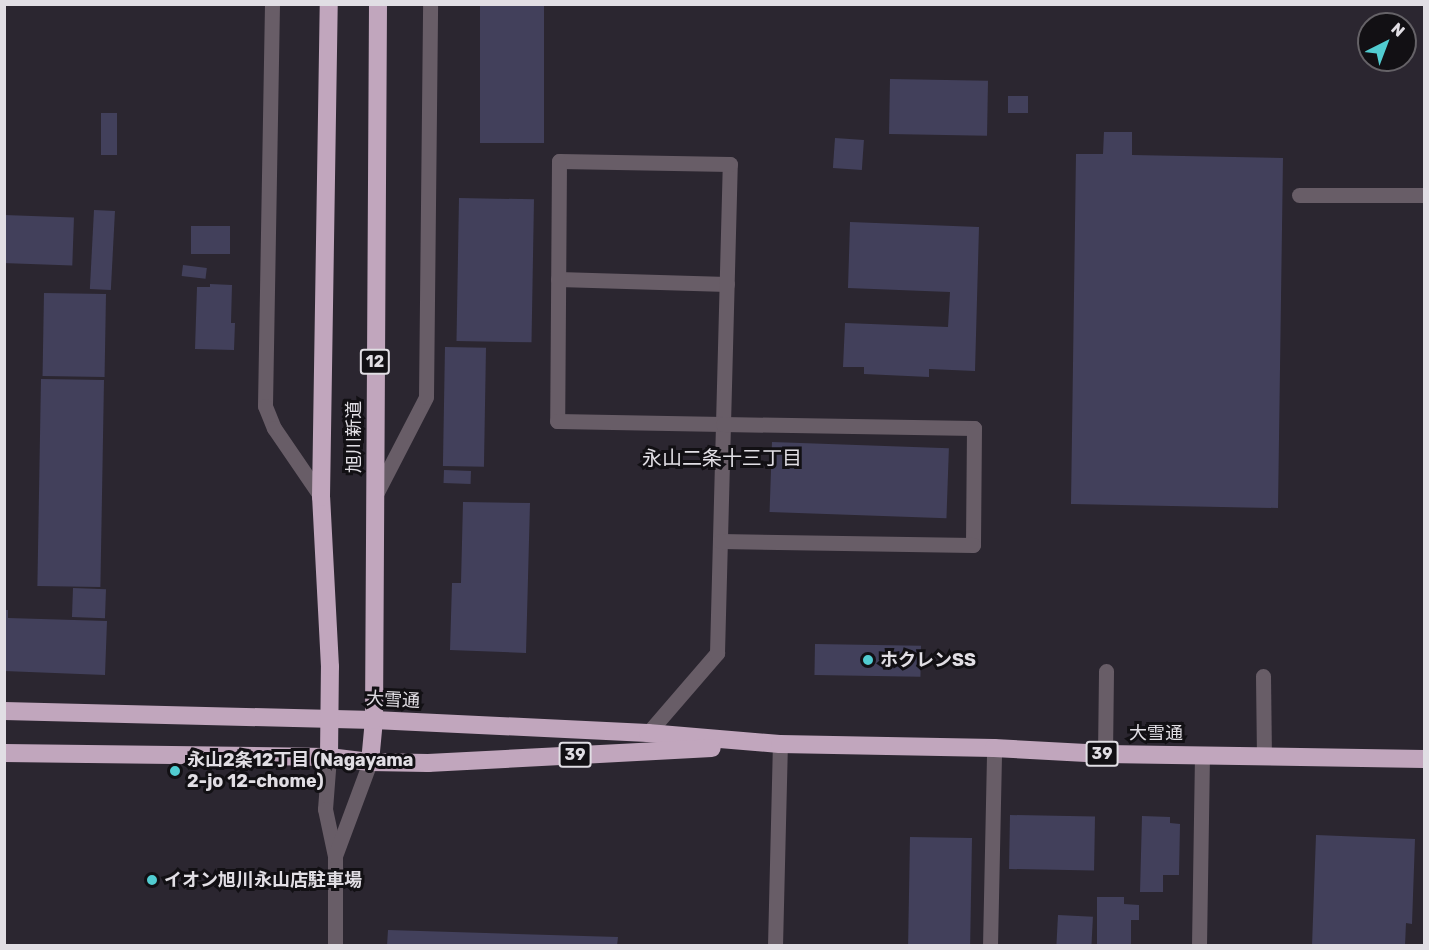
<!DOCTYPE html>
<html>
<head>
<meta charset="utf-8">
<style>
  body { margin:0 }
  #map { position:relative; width:1429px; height:950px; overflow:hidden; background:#2b2630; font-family:Rubik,"Noto Sans JP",sans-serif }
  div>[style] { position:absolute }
  .building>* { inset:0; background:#42405b; transform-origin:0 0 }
  .minor>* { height:15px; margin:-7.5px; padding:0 7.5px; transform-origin:7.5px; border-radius:7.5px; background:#685d67 }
  .highway>* { height:18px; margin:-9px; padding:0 9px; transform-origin:9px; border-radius:9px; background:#c1a6bd }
  .dots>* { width:16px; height:16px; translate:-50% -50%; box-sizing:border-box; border:3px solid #121014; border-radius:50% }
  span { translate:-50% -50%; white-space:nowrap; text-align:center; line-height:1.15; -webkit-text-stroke:6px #121014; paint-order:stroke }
  .shield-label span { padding:2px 4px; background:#121014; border:2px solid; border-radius:4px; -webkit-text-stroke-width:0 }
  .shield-label { font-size:16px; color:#e1dee4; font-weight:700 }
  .street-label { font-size:18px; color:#e1dee4 }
  .poi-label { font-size:18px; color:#e1dee4; font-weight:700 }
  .left { translate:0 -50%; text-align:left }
  .neighbourhood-label { font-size:20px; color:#e1dee4 }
  .frame { position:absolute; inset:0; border:6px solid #e1dee4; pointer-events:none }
  .north { position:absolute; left:1357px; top:12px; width:60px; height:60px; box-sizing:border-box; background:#121014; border:2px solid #656267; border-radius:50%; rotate:42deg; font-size:16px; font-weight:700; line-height:24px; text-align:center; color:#e1dee4 }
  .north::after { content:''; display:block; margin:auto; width:21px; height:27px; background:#51ccd1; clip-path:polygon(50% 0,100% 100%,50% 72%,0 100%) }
</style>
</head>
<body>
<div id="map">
  <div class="building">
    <i style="left:480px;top:4px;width:64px;height:139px"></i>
    <i style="left:890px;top:79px;width:98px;height:55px;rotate:1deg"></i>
    <i style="left:1008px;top:96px;width:20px;height:17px"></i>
    <i style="left:101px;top:113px;width:16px;height:42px"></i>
    <i style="clip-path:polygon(1104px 132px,1132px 132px,1132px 155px,1283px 158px,1278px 508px,1071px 504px,1076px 154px,1103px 154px)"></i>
    <i style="left:835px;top:138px;width:29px;height:30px;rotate:4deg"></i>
    <i style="left:459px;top:198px;width:75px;height:143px;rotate:1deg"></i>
    <i style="left:94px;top:210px;width:21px;height:79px;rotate:3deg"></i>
    <i style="left:4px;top:215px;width:70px;height:48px;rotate:2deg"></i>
    <i style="clip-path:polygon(850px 222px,979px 227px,975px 371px,929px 369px,929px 377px,864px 374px,864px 367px,843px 367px,845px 323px,948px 327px,950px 292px,848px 288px)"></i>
    <i style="left:191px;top:226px;width:39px;height:28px"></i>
    <i style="left:183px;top:265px;width:24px;height:11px;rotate:7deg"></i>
    <i style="clip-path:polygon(210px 284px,232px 285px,231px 323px,235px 323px,234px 350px,195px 349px,197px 287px,210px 287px)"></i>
    <i style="left:44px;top:293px;width:62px;height:83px;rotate:1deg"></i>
    <i style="left:445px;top:347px;width:41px;height:119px;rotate:1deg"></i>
    <i style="left:41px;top:379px;width:63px;height:207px;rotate:1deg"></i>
    <i style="left:772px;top:442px;width:177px;height:70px;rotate:2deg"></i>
    <i style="left:444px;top:470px;width:27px;height:13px;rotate:2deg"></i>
    <i style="clip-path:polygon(463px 502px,530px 503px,526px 653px,450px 650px,452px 583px,461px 583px)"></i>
    <i style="left:73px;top:588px;width:33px;height:29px;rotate:2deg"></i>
    <i style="clip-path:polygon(4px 610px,8px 610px,8px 618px,107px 621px,105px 675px,4px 671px)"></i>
    <i style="left:815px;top:644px;width:106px;height:31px;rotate:1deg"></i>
    <i style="left:1010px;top:815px;width:85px;height:54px;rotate:1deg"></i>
    <i style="clip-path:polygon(1142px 816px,1170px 817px,1170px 823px,1180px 824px,1179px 875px,1163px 875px,1163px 892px,1140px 892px)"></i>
    <i style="clip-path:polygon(1316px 835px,1415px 839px,1412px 924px,1406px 923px,1405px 946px,1312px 946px)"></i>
    <i style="left:910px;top:837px;width:62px;height:109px;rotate:1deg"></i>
    <i style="clip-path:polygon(1097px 897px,1124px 897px,1124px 904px,1139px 905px,1139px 920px,1131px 920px,1131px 946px,1097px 946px)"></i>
    <i style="left:1058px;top:915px;width:35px;height:31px;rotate:3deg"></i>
    <i style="clip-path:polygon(388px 930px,618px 937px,617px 946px,387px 946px)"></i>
  </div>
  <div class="minor">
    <i style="left:272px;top:4px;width:402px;rotate:91deg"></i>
    <i style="left:265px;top:406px;width:24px;rotate:68deg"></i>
    <i style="left:274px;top:428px;width:83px;rotate:55.7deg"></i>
    <i style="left:1299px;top:195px;width:125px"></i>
    <i style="left:558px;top:279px;width:169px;rotate:1.7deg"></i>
    <i style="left:375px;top:496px;width:111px;rotate:-62.7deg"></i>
    <i style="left:426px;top:397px;width:393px;rotate:-89.4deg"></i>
    <i style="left:1263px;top:676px;width:81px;rotate:89.3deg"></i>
    <i style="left:648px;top:733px;width:106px;rotate:-49.2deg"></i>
    <i style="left:717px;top:653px;width:229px;rotate:-88.5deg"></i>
    <i style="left:723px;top:424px;width:260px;rotate:-88.5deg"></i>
    <i style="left:730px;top:164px;width:171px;rotate:-179deg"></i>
    <i style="left:559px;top:161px;width:260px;rotate:90.4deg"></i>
    <i style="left:557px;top:421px;width:166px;rotate:1deg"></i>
    <i style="left:723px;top:424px;width:251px;rotate:0.9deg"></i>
    <i style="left:974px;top:428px;width:117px;rotate:90.5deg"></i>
    <i style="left:973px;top:545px;width:253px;rotate:-179.1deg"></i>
    <i style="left:1105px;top:754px;width:83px;rotate:-89.3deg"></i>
    <i style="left:329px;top:757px;width:52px;rotate:94.4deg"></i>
    <i style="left:325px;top:809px;width:48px;rotate:78deg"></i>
    <i style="left:335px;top:856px;width:90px;rotate:90deg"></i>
    <i style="left:335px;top:856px;width:100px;rotate:-69.6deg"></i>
    <i style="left:775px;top:946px;width:202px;rotate:-88.6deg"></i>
    <i style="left:990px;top:946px;width:198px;rotate:-88.8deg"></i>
    <i style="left:1199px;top:946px;width:192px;rotate:-89.1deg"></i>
  </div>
  <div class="highway">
    <i style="left:4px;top:711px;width:370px;rotate:1.4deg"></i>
    <i style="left:374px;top:720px;width:274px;rotate:2.7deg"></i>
    <i style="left:648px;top:733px;width:132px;rotate:4.8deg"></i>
    <i style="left:780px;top:744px;width:214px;rotate:1.1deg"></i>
    <i style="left:994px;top:748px;width:111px;rotate:3.1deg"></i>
    <i style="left:1105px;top:754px;width:319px;rotate:0.9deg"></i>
    <i style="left:4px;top:753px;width:325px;rotate:0.7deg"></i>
    <i style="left:329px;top:757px;width:41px;rotate:7deg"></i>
    <i style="left:370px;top:762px;width:58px;rotate:1deg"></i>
    <i style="left:428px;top:763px;width:284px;rotate:-3deg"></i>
    <i style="left:329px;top:757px;width:90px;rotate:-89.4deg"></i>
    <i style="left:330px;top:667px;width:170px;rotate:-93deg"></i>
    <i style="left:321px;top:497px;width:493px;rotate:-89.1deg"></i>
    <i style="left:370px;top:762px;width:42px;rotate:-84.6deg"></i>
    <i style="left:374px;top:720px;width:716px;rotate:-89.68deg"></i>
  </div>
  <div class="dots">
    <i style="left:868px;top:660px;background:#51ccd1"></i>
    <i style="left:175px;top:771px;background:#51ccd1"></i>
    <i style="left:152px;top:880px;background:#51ccd1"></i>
  </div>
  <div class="shield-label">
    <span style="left:375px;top:362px">12</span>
    <span style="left:1102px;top:754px">39</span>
    <span style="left:575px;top:755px">39</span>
  </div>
  <div class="street-label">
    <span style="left:354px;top:437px;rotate:-90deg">旭川新道</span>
    <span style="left:393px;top:700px;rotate:3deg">大雪通</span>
    <span style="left:1156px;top:733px">大雪通</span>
  </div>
  <div class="poi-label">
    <span class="left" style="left:880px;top:660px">ホクレンSS</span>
    <span class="left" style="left:187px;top:771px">永山2条12丁目 (Nagayama<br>2-jo 12-chome)</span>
    <span class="left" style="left:164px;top:880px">イオン旭川永山店駐車場</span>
  </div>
  <div class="neighbourhood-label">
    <span style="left:722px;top:458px">永山二条十三丁目</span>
  </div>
  <div class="frame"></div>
  <div class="north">N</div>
</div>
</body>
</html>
